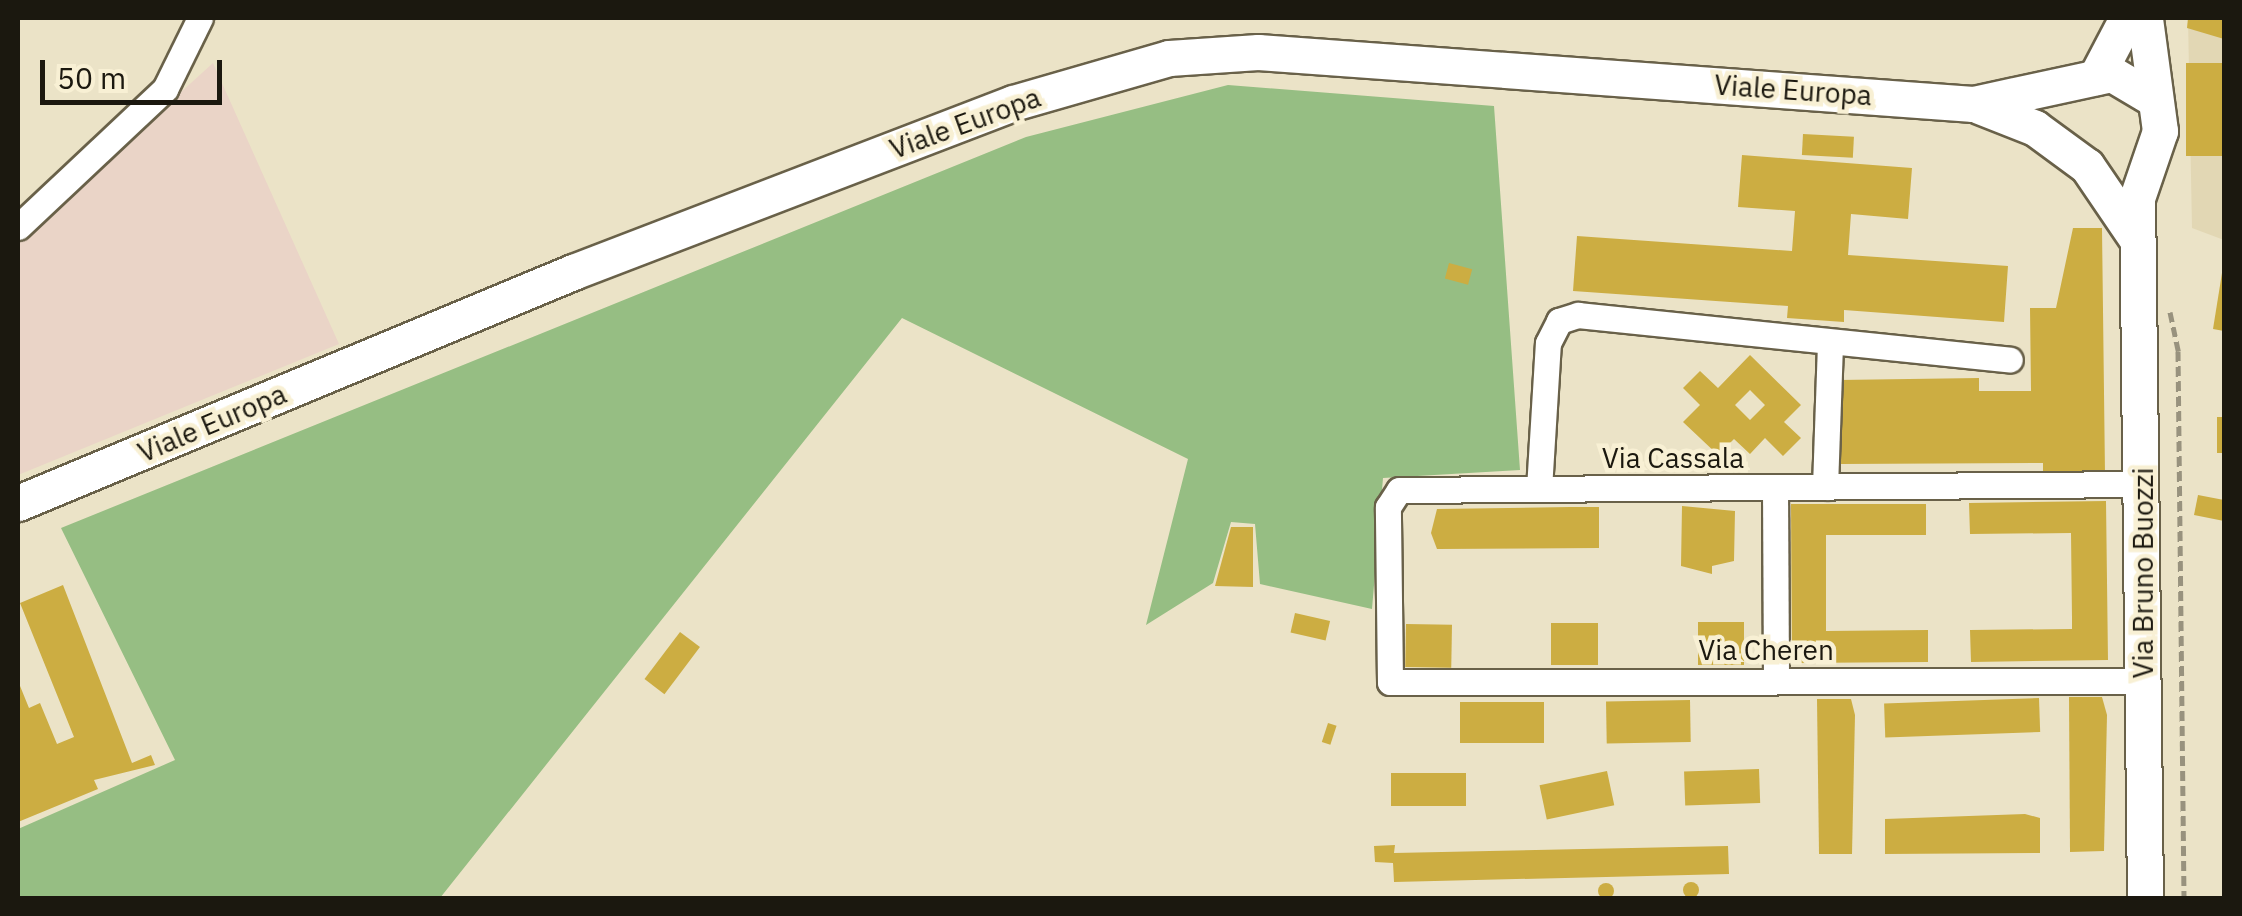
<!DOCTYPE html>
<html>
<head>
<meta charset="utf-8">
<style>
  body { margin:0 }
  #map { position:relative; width:2242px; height:916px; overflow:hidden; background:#ebe3c7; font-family:"IBM Plex Sans",sans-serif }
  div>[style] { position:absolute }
  .commercial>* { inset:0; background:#ead4c7 }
  .built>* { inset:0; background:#e2d7b4 }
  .green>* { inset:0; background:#96be83 }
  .building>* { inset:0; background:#ccad42; transform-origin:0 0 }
  .round { border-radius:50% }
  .path>* { height:5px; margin-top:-2.5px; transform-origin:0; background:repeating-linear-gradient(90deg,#98927e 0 10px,transparent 0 15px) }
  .roads { filter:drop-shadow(2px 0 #696149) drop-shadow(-2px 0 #696149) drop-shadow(0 2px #696149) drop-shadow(0 -2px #696149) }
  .minor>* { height:25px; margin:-12.5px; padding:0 12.5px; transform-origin:12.5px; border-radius:12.5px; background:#fff }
  .secondary>* { height:35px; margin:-17.5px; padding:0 17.5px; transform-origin:17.5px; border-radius:17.5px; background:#fff }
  span { translate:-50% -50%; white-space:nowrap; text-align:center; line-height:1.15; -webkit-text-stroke:9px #f8f0d4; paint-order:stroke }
  .street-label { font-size:28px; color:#1b180f }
  .frame { position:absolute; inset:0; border:20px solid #1b180f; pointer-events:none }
  .scale { position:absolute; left:40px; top:60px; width:182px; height:45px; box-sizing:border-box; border:5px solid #1b180f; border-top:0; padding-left:12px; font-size:30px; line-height:35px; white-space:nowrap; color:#1b180f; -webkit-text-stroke:8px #f8f0d4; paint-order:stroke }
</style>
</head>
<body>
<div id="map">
  <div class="commercial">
    <i style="clip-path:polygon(213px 63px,339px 344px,18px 475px,18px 240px)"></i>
  </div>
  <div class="built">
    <i style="clip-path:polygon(2188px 18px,2224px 18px,2224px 240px,2192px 228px)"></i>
  </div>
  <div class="green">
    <i style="clip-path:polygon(1228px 85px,1494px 106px,1520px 470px,1383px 478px,1372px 609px,1260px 584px,1255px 524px,1231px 522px,1213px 583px,1146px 625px,1188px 459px,902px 318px,440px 898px,18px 898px,18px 829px,175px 760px,61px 528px,1026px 137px)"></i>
  </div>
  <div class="building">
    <i style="clip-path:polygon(2188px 18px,2224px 18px,2224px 39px,2187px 28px)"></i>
    <i style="left:2186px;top:63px;width:38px;height:93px"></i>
    <i style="left:1803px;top:134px;width:51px;height:21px;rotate:3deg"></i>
    <i style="clip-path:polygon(1742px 155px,1912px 168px,1908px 219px,1851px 214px,1848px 255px,2008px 266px,2004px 322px,1844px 310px,1844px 322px,1787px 318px,1788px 306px,1573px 291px,1577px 236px,1792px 251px,1795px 211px,1738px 207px)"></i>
    <i style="clip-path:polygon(2073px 228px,2102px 228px,2105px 473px,2043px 474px,2043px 463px,1840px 464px,1839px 380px,1979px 378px,1979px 391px,2031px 391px,2030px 308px,2056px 308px)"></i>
    <i style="left:1449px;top:263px;width:24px;height:16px;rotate:15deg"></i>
    <i style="clip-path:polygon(2222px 273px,2224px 271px,2224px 331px,2213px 329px)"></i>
    <i style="clip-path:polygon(evenodd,1750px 355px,1801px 405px,1784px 422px,1801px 438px,1783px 456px,1765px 438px,1750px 454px,1734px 439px,1718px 455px,1683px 422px,1700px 405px,1683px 388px,1700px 371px,1718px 388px,1750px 355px,1750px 390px,1765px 405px,1750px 420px,1735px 405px,1750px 390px)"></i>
    <i style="left:2217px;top:417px;width:7px;height:36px"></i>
    <i style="clip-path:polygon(2198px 495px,2224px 500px,2224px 521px,2194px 515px)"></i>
    <i style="clip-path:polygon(2106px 501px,2108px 660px,1971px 662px,1970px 630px,2072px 629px,2072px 619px,2071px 533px,1970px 534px,1969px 503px)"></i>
    <i style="clip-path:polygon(1791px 504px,1926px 504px,1926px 535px,1826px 535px,1826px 631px,1928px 630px,1928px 662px,1792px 663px)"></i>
    <i style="clip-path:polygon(1682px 506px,1735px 511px,1734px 561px,1712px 566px,1712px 574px,1681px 566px)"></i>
    <i style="clip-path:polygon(1570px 507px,1599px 507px,1599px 548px,1437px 549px,1431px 533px,1437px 509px)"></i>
    <i style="clip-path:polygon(1231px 527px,1253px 527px,1253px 587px,1215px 586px)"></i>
    <i style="clip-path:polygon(63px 585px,132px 763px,151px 755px,155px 765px,94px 780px,98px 789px,18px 822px,18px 681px,29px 708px,40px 703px,57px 744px,74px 737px,20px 603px)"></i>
    <i style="left:1295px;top:613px;width:36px;height:20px;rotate:13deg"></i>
    <i style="left:1698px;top:622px;width:46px;height:43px"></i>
    <i style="left:1551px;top:623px;width:47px;height:42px"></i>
    <i style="left:1406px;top:624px;width:46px;height:43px;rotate:1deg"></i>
    <i style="left:680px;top:632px;width:25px;height:59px;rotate:37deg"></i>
    <i style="clip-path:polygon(2069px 697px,2102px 697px,2107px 715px,2104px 851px,2070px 852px)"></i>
    <i style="left:2039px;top:698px;width:34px;height:155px;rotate:88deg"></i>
    <i style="clip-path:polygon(1817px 699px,1851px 699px,1855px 715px,1852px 854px,1819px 854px)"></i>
    <i style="left:1690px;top:700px;width:42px;height:84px;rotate:89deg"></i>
    <i style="left:1460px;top:702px;width:84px;height:41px"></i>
    <i style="left:1328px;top:723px;width:9px;height:20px;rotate:18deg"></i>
    <i style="left:1759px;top:769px;width:34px;height:75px;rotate:88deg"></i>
    <i style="left:1607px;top:771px;width:35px;height:69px;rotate:78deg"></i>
    <i style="left:1466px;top:773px;width:33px;height:75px;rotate:90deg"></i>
    <i style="clip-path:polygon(2025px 814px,2040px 818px,2040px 853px,1885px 854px,1885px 819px)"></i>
    <i style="clip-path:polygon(1395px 845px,1394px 853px,1728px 846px,1729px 874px,1394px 882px,1393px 863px,1375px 862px,1374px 846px)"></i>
    <i class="round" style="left:1683px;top:882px;width:16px;height:16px"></i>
    <i class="round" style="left:1598px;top:883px;width:16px;height:16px"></i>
  </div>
  <div class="path">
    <i style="left:2170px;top:312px;width:40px;rotate:78deg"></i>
    <i style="left:2178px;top:351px;width:547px;rotate:89.37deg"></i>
  </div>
  <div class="roads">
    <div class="minor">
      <i style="left:18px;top:227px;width:202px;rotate:-43.2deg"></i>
      <i style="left:165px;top:89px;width:79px;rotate:-63.8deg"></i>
      <i style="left:1775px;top:487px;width:193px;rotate:89.7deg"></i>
      <i style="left:1825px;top:487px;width:140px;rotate:-88deg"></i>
      <i style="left:1539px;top:489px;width:146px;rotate:-86.5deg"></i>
      <i style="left:1548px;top:343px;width:25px;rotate:-63deg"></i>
      <i style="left:1559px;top:321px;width:20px;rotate:-18deg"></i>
      <i style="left:1578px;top:315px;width:434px;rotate:5.9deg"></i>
      <i style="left:2142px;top:681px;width:752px;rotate:179.92deg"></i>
      <i style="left:1390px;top:682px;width:175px;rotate:-90.7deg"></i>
      <i style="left:1388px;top:507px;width:20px;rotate:-57deg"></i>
      <i style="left:1399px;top:490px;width:744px;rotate:-0.46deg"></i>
    </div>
    <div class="secondary">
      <i style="left:2096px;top:77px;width:67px;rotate:-62.3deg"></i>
      <i style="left:1979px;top:106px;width:60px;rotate:21.4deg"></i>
      <i style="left:2035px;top:128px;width:64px;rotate:36.2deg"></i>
      <i style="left:2087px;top:166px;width:87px;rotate:55.8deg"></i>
      <i style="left:18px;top:503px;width:601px;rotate:-22.6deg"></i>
      <i style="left:573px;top:272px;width:471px;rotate:-21deg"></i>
      <i style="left:1013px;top:103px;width:162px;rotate:-16.1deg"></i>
      <i style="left:1169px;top:58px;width:89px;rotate:-3.9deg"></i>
      <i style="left:1258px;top:52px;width:717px;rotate:4.16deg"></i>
      <i style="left:1973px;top:104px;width:142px;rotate:-12.2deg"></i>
      <i style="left:2112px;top:74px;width:49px;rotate:30.8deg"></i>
      <i style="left:2145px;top:898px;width:700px;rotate:-90.65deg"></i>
      <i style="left:2137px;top:198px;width:71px;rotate:-71.1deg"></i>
      <i style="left:2160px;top:131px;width:114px;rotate:-97.6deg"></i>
    </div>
  </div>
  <div class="street-label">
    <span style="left:1793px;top:90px;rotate:4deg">Viale Europa</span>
    <span style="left:965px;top:123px;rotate:-20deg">Viale Europa</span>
    <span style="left:212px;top:423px;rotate:-23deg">Viale Europa</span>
    <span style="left:1673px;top:458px">Via Cassala</span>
    <span style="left:2143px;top:573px;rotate:-90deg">Via Bruno Buozzi</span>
    <span style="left:1766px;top:650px">Via Cheren</span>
  </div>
  <div class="frame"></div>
  <div class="scale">50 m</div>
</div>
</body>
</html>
